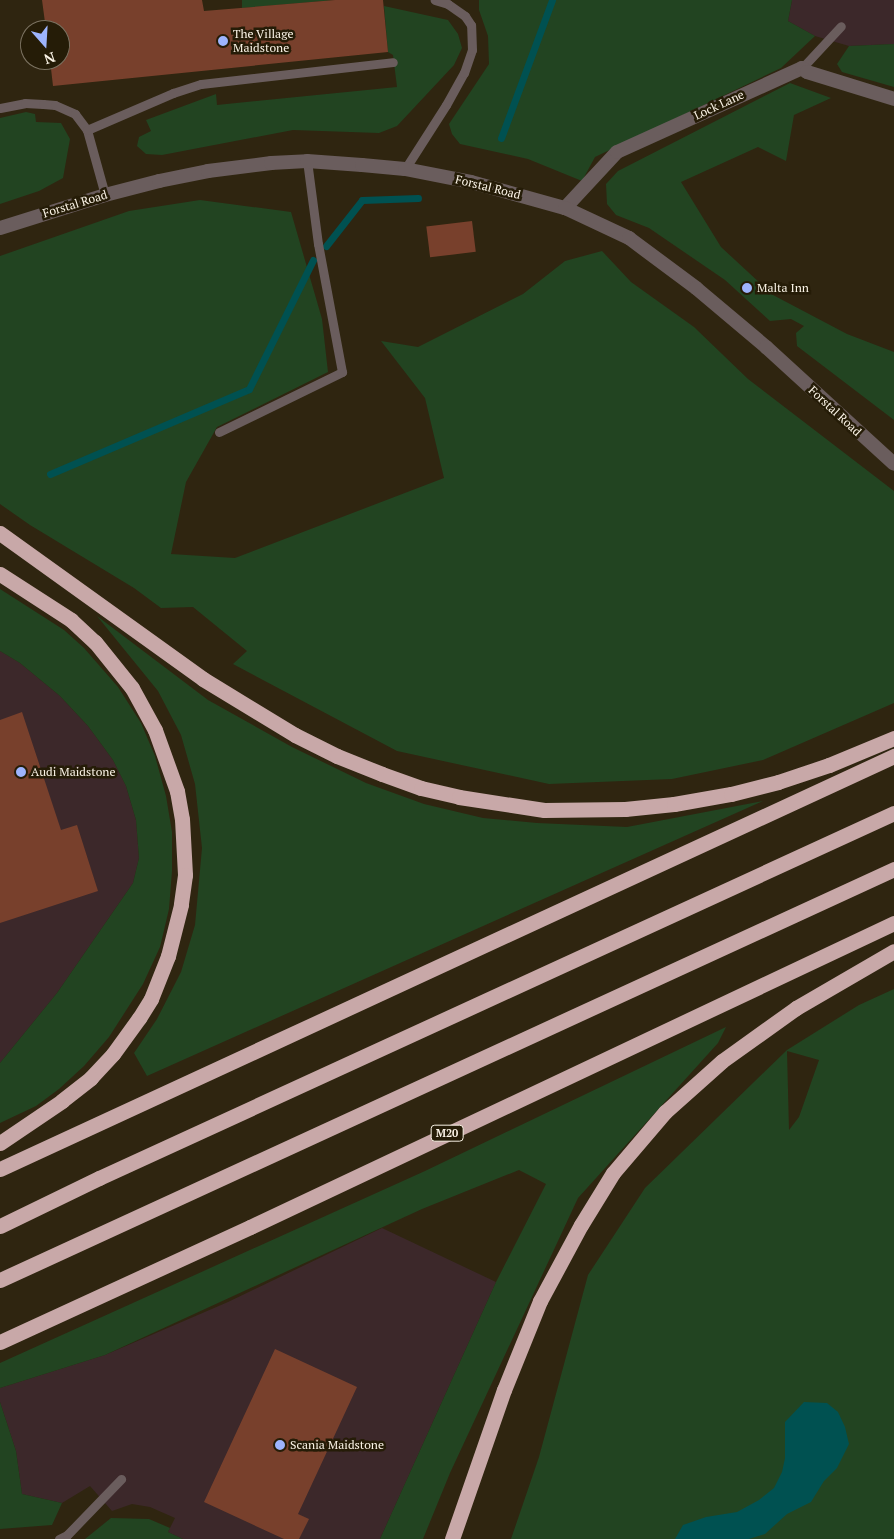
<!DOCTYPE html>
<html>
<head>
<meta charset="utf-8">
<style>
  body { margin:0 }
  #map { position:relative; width:894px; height:1539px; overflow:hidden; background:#2f2510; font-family:"PT Serif",serif }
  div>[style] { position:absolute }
  .commercial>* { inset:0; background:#3c282a }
  .green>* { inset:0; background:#224421 }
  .water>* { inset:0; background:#005151 }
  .stream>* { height:7px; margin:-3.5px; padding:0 3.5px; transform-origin:3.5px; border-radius:3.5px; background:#005151 }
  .building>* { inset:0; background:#78402c; transform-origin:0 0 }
  .service>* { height:9px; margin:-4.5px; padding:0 4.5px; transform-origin:4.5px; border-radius:4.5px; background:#6a5d5d }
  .minor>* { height:14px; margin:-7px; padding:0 7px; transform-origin:7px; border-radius:7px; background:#6a5d5d }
  .tertiary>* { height:14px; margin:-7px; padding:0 7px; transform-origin:7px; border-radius:7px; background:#6a5d5d }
  .motorway>* { height:15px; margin:-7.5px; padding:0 7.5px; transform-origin:7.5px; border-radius:7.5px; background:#c8a8a8 }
  .dots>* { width:14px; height:14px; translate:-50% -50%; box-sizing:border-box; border:2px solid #251c07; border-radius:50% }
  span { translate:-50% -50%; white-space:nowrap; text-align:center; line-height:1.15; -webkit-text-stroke:5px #251c07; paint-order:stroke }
  .shield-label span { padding:1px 4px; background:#251c07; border:1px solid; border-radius:4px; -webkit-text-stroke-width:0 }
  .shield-label { font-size:11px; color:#fbf4e7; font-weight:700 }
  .poi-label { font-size:12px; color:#fbf4e7 }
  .left { translate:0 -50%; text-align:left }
  .street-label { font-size:12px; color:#fbf4e7 }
  .north { position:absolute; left:20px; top:20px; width:50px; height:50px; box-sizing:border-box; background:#251c07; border:1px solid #7b7261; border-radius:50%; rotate:161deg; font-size:14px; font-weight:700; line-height:20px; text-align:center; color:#fbf4e7 }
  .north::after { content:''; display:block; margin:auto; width:18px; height:22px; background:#9db4fd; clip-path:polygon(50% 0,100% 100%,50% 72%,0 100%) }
</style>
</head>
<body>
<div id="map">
  <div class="commercial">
    <i style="clip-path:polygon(792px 0,894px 0,894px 44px,849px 46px,815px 36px,788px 21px)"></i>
    <i style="clip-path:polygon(0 651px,20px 663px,60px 696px,88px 726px,113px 760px,126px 786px,136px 820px,139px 858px,133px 883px,57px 993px,0 1063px)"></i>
    <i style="clip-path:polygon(382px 1228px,496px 1282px,380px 1539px,183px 1539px,168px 1532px,175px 1518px,150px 1507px,132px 1504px,112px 1511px,90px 1486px,62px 1503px,22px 1494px,16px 1451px,0 1402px,0 1388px,105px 1355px,228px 1302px)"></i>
  </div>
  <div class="green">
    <i style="clip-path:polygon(242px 0,335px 0,242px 8px)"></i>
    <i style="clip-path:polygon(479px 0,792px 0,788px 21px,815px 36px,781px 68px,595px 157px,582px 181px,528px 159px,460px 144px,452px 134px,449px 124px,489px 64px,488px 36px,479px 10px)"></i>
    <i style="clip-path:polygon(384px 6px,448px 20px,458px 34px,462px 48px,454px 65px,397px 126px,379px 133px,293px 130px,162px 155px,146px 154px,137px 146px,139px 137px,151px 131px,146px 120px,216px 94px,217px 105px,397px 87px,393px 55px,388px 52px)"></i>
    <i style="clip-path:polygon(894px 44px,894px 87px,842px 72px,837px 64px,849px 46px)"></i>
    <i style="clip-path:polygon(790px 83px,831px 98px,794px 115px,786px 161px,758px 147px,681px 182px,721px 247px,773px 295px,847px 334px,894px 352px,894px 420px,797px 346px,796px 333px,804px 326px,791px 319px,770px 321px,725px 280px,649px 228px,616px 215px,607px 204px,606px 184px,618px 171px)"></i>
    <i style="clip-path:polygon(26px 112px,35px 114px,36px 122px,61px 123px,70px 139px,63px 178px,39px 191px,0 204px,0 118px)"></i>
    <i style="clip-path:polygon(200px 200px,291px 212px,322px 319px,328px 372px,217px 427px,186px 482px,171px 554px,235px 558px,444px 478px,425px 398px,381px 341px,418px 347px,523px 294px,565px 261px,602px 251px,631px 282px,694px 327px,748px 379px,894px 491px,894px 703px,763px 760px,672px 779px,549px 784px,397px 751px,233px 664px,247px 651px,193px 607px,161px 608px,134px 588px,30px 525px,0 504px,0 256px,129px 211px)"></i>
    <i style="clip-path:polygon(0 589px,64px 630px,84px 648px,118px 687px,141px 723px,155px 756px,166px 796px,172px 832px,172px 871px,169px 909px,160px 947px,143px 984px,109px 1037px,84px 1066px,59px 1089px,36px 1106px,0 1123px,0 1063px,57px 993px,133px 883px,139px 858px,136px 820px,126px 786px,113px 760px,88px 726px,60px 696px,20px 663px,0 651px)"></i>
    <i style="clip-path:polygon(97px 616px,208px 700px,292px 747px,366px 783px,424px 804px,483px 818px,537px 823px,627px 827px,763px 801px,147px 1076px,134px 1053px,157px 1019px,181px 972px,195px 925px,202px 848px,195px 784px,181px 735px,158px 691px)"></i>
    <i style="clip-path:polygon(evenodd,894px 989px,894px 1539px,511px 1539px,539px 1457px,588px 1275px,645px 1188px,787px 1050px,859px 1005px,894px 989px,787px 1051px,819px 1060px,799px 1117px,789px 1130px,787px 1051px)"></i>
    <i style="clip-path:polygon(726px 1027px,718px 1043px,578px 1198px,450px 1473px,423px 1539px,380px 1539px,496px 1282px,546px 1184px,519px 1170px,422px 1209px,105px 1355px,0 1388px,0 1363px,425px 1171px)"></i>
    <i style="clip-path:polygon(0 1402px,16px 1451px,22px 1494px,62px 1503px,52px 1525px,0 1529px)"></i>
    <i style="clip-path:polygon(111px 1518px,149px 1519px,170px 1528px,168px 1532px,183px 1539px,85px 1539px)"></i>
  </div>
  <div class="water">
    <i style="clip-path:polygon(804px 1402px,827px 1403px,838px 1412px,845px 1427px,849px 1444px,837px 1468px,824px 1481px,811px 1502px,787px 1514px,765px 1534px,749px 1539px,675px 1539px,683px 1525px,706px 1517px,737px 1512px,759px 1500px,774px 1488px,782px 1472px,785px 1458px,785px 1422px)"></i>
  </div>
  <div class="stream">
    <i style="left:501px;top:138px;width:147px;rotate:-69.7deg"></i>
    <i style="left:326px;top:246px;width:58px;rotate:-52deg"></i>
    <i style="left:362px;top:200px;width:56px;rotate:-2deg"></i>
    <i style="left:50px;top:474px;width:216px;rotate:-23.1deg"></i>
    <i style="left:249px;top:389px;width:144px;rotate:-63.6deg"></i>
  </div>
  <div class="building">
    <i style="clip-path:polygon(42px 0,202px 0,204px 11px,335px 0,383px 0,388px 52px,53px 86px,50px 60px,60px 60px,60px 30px,46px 30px)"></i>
    <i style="left:472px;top:221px;width:31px;height:46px;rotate:83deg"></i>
    <i style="clip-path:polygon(22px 712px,61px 830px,77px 825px,98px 891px,0 923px,0 720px)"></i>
    <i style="clip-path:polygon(275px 1349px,357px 1387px,298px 1514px,309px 1519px,299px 1539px,284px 1539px,204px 1502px)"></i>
  </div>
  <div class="service">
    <i style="left:802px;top:68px;width:57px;rotate:-47.1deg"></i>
    <i style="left:0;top:108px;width:25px;rotate:-11deg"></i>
    <i style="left:25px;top:103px;width:18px;rotate:3deg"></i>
    <i style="left:43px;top:104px;width:12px;rotate:5deg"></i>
    <i style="left:55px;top:105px;width:22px;rotate:24deg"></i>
    <i style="left:75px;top:114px;width:20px;rotate:53deg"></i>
    <i style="left:87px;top:130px;width:67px;rotate:74.5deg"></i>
    <i style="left:87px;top:130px;width:94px;rotate:-23.3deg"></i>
    <i style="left:173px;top:93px;width:29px;rotate:-18deg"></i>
    <i style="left:201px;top:84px;width:193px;rotate:-6.5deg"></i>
    <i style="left:405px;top:169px;width:76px;rotate:-57.4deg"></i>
    <i style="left:446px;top:105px;width:37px;rotate:-61deg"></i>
    <i style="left:464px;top:73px;width:24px;rotate:-71deg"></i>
    <i style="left:472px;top:50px;width:25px;rotate:-92deg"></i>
    <i style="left:471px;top:25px;width:11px;rotate:-124deg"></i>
    <i style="left:465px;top:16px;width:21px;rotate:-145deg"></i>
    <i style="left:448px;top:4px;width:14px;rotate:-163deg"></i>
    <i style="left:219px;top:432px;width:137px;rotate:-26deg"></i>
    <i style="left:342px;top:372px;width:130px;rotate:-100.6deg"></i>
    <i style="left:318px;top:244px;width:84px;rotate:-97.5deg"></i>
    <i style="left:59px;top:1539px;width:9px;rotate:-27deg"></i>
    <i style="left:67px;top:1535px;width:78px;rotate:-46deg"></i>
  </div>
  <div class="minor">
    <i style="left:565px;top:208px;width:76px;rotate:-47.1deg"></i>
    <i style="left:617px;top:152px;width:203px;rotate:-24.4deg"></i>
    <i style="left:802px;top:68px;width:6px;rotate:39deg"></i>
    <i style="left:807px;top:72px;width:91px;rotate:17.2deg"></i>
  </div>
  <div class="tertiary">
    <i style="left:0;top:228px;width:110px;rotate:-17.4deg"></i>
    <i style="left:105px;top:195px;width:56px;rotate:-14.5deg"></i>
    <i style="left:159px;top:181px;width:50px;rotate:-11.5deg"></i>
    <i style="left:208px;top:171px;width:64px;rotate:-7.2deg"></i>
    <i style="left:271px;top:163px;width:36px;rotate:-3deg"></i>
    <i style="left:307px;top:161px;width:55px;rotate:4.2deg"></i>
    <i style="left:362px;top:165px;width:43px;rotate:5.3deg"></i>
    <i style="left:405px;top:169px;width:67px;rotate:11.1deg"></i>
    <i style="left:471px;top:182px;width:98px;rotate:15.5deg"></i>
    <i style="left:565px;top:208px;width:71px;rotate:25.1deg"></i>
    <i style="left:629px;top:238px;width:84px;rotate:36.7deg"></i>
    <i style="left:696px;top:288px;width:92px;rotate:40.1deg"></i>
    <i style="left:766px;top:347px;width:173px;rotate:42.4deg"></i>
  </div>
  <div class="motorway">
    <i style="left:0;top:533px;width:250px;rotate:35.7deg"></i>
    <i style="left:203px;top:679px;width:108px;rotate:31.3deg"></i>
    <i style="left:295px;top:735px;width:47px;rotate:26.6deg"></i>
    <i style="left:337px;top:756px;width:48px;rotate:21.8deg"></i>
    <i style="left:382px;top:774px;width:41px;rotate:19.7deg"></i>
    <i style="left:421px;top:788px;width:39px;rotate:13deg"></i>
    <i style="left:459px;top:797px;width:86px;rotate:8.7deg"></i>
    <i style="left:544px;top:810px;width:81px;rotate:-0.7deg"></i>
    <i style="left:625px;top:809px;width:49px;rotate:-5.8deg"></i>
    <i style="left:674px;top:804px;width:58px;rotate:-10deg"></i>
    <i style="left:731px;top:794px;width:49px;rotate:-14.3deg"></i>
    <i style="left:778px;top:782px;width:54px;rotate:-18.4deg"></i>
    <i style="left:829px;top:765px;width:70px;rotate:-22.6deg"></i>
    <i style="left:0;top:574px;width:85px;rotate:32.9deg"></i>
    <i style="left:71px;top:620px;width:33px;rotate:43deg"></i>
    <i style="left:95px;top:642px;width:59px;rotate:51.2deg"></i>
    <i style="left:132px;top:688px;width:48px;rotate:61.3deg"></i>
    <i style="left:155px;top:730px;width:65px;rotate:70.2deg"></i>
    <i style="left:177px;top:791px;width:28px;rotate:80deg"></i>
    <i style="left:182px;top:819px;width:56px;rotate:86.9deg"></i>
    <i style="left:185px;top:875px;width:30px;rotate:98deg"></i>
    <i style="left:181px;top:905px;width:53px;rotate:104.3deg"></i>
    <i style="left:168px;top:956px;width:46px;rotate:111.6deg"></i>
    <i style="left:151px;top:999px;width:22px;rotate:122deg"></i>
    <i style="left:139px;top:1018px;width:44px;rotate:125.8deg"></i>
    <i style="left:113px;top:1054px;width:33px;rotate:133deg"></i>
    <i style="left:91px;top:1078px;width:37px;rotate:142deg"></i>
    <i style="left:62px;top:1101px;width:75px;rotate:145.9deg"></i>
    <i style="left:0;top:1169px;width:985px;rotate:-24.8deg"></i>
    <i style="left:0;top:1226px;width:110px;rotate:-25.9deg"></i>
    <i style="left:99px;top:1178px;width:875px;rotate:-24.66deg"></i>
    <i style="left:0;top:1280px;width:984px;rotate:-24.69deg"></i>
    <i style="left:0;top:1342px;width:275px;rotate:-24.7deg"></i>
    <i style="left:250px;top:1227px;width:712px;rotate:-25.27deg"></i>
    <i style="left:452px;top:1539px;width:158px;rotate:-70.8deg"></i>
    <i style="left:504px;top:1390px;width:96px;rotate:-68deg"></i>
    <i style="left:540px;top:1301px;width:86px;rotate:-61.7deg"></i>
    <i style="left:581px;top:1225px;width:61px;rotate:-58.4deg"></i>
    <i style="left:613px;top:1173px;width:80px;rotate:-49.6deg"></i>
    <i style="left:665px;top:1112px;width:76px;rotate:-41.8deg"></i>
    <i style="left:722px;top:1061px;width:91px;rotate:-35.6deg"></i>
    <i style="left:796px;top:1008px;width:113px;rotate:-30.2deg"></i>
  </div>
  <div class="dots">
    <i style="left:223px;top:41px;background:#9db4fd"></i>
    <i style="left:747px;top:288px;background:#9db4fd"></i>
    <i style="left:21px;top:772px;background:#9db4fd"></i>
    <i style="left:280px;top:1445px;background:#9db4fd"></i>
  </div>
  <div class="shield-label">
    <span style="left:447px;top:1133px">M20</span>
  </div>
  <div class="poi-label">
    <span class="left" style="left:233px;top:41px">The Village<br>Maidstone</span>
    <span class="left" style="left:757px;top:288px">Malta Inn</span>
    <span class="left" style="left:31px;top:772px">Audi Maidstone</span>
    <span class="left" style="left:290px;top:1445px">Scania Maidstone</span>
  </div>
  <div class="street-label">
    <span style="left:719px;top:105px;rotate:-25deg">Lock Lane</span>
    <span style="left:488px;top:187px;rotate:14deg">Forstal Road</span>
    <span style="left:75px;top:204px;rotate:-17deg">Forstal Road</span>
    <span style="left:835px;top:411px;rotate:43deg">Forstal Road</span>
  </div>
  <div class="north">N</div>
</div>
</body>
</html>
